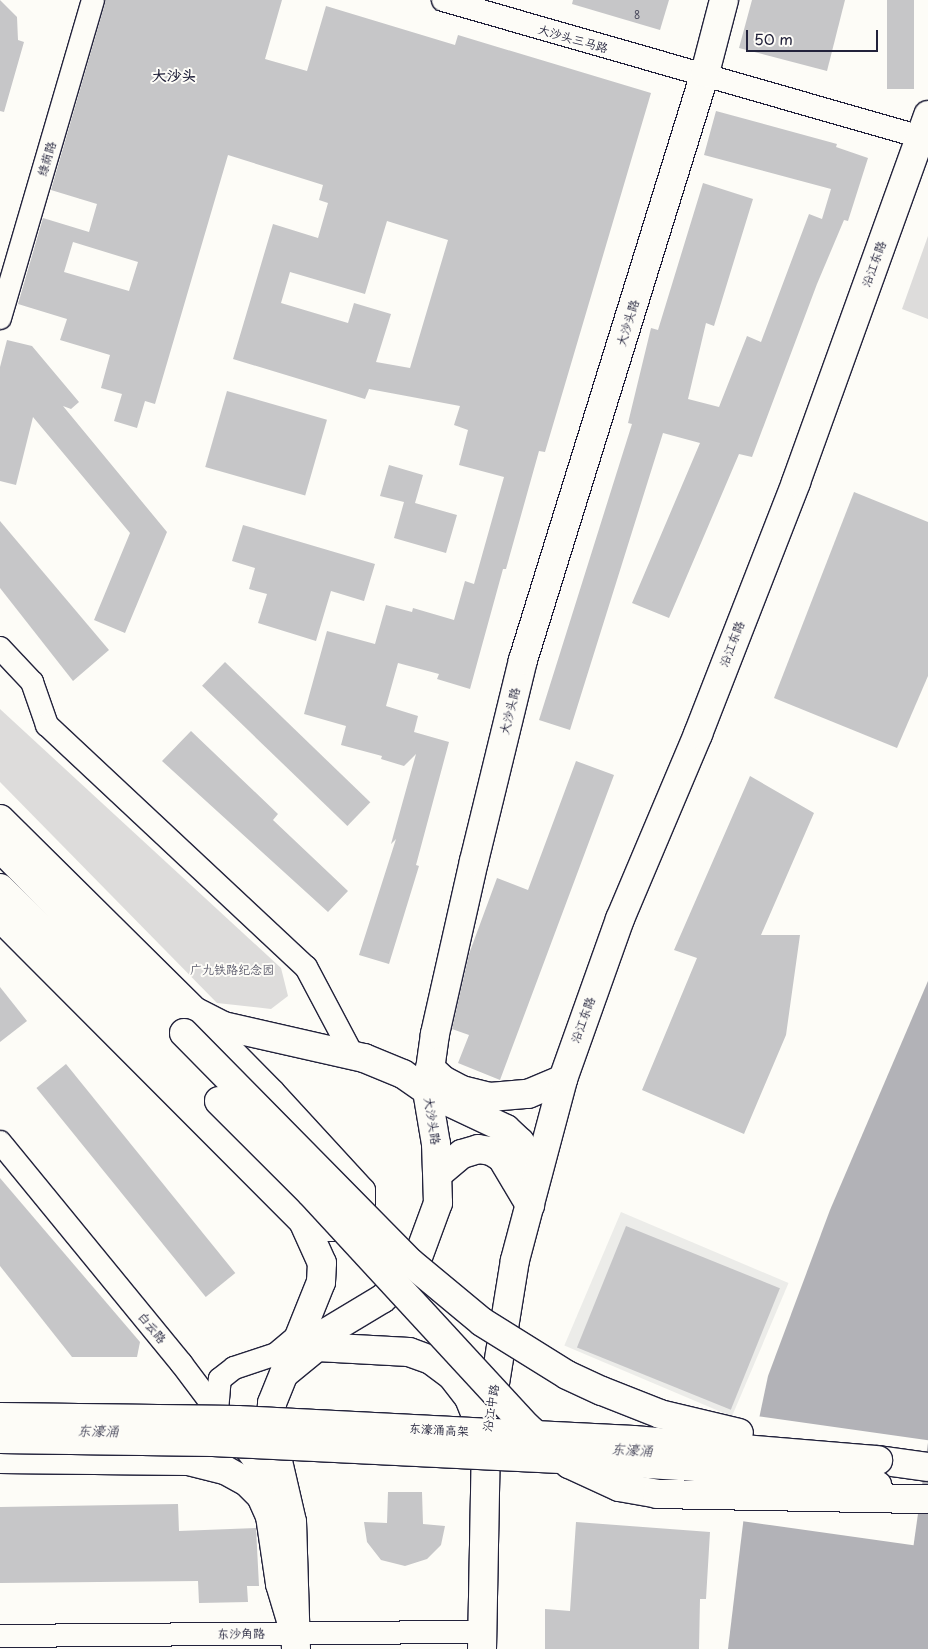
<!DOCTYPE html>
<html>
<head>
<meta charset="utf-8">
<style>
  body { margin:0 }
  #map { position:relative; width:928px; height:1649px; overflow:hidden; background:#fdfcf7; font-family:"Playpen Sans","LXGW WenKai TC",sans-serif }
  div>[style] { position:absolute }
  .built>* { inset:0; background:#ecece9; transform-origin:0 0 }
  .green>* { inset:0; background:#dddcdb }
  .water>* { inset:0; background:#b2b2b7 }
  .pier>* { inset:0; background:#fdfcf7; transform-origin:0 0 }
  .building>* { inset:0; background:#c6c6c8; transform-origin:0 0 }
  .roads { filter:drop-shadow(1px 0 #22223b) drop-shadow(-1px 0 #22223b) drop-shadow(0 1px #22223b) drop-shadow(0 -1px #22223b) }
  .minor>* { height:22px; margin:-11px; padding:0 11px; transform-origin:11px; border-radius:11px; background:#fdfcf7 }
  .major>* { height:28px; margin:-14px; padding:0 14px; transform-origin:14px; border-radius:14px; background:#fdfcf7 }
  .highway>* { height:28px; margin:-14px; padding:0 14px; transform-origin:14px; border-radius:14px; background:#fdfcf7 }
  .bridges { filter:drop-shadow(1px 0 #22223b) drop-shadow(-1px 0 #22223b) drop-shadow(0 1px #22223b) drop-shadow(0 -1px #22223b) }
  .highway-bridge>* { height:28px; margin:-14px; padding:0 14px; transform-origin:14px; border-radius:14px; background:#fdfcf7 }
  span { translate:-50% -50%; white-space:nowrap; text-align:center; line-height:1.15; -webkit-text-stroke:4px #fdfcf7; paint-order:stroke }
  .number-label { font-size:10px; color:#4b4b5e }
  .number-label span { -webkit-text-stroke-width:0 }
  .street-label { font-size:12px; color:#22223b }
  .park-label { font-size:12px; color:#5a5a6b }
  .water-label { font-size:14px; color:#545466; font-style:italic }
  .quarter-label { font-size:15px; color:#22223b; font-weight:700 }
  .scale { position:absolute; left:746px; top:30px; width:132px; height:22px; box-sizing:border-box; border:2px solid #22223b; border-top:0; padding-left:6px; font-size:15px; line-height:18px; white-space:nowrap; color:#22223b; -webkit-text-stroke:4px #fdfcf7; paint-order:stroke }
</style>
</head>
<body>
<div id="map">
  <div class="built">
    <i style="left:621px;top:1212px;width:182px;height:145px;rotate:23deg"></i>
  </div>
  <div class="green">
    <i style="clip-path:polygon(928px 236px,928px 319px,902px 309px)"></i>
    <i style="clip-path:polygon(0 709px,281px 968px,288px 996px,271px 1009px,217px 1003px,0 782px)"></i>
  </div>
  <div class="water">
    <i style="clip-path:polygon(928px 981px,928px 1649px,728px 1649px,751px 1457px,768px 1376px,830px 1210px)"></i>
  </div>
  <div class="pier">
    <i style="left:756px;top:1416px;width:174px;height:106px;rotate:8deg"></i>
  </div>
  <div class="building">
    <i style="clip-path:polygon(0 0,17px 17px,18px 40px,24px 42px,4px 112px,0 111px)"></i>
    <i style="clip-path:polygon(evenodd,106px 0,282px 0,265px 59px,307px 71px,326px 6px,455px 45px,458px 35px,651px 93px,545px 452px,539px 451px,506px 569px,503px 569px,470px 689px,437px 679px,439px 674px,398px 663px,386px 706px,418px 716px,414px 732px,449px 742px,416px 865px,419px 866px,389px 964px,359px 955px,396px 839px,391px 844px,416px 754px,404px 766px,381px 759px,382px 756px,341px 745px,346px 726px,304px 714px,327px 631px,375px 644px,386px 605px,412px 612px,413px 608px,454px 620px,465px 581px,474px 584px,504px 477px,459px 465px,468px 430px,454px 425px,460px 406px,369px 389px,365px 399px,233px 359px,273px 224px,318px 238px,328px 203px,319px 200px,323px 185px,228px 155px,155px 404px,145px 401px,137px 428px,114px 421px,122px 394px,101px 388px,110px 355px,60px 340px,67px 319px,18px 304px,43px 218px,89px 232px,97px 204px,51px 190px,106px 0,387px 221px,448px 240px,410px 368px,376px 362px,391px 314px,354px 303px,348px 323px,281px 303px,290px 272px,365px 294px,387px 221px,106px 0,73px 242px,138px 262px,129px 291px,64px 272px,73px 242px)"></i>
    <i style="clip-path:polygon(573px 0,669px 0,660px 30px,572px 4px)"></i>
    <i style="clip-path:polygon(752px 0,845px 0,827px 71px,739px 48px)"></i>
    <i style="left:887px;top:0;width:27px;height:89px"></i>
    <i style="clip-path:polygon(716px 111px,837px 144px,836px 147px,868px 158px,848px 221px,844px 220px,817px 284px,752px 457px,739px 454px,669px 618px,632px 603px,700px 443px,663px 433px,570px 730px,539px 720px,632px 424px,628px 423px,651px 328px,658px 330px,703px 183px,753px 199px,714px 326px,706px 323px,688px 399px,719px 407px,747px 336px,761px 342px,809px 214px,822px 219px,831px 189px,704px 155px)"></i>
    <i style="clip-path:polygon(7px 340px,32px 346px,79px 402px,71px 409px,63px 406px,167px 532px,125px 633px,94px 620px,130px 533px,33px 417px,16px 485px,0 481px,0 367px)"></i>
    <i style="left:227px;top:391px;width:104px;height:79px;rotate:16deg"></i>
    <i style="clip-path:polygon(389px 465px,423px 475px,415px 503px,457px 515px,446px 553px,394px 538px,404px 502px,380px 496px)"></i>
    <i style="clip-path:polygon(854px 492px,928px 522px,928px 676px,897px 748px,774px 698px)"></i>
    <i style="clip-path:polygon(0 521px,109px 650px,73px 681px,0 588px)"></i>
    <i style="clip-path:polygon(243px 525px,375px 564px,364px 601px,331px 591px,316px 641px,258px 623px,267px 594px,249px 589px,255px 568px,232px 561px)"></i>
    <i style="left:225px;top:662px;width:202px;height:33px;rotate:44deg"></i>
    <i style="clip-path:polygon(191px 731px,278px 814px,273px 820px,348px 891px,328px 912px,162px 761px)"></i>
    <i style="clip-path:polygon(576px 761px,614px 775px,500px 1080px,458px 1063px,469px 1035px,452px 1029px,469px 954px,497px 878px,528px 890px)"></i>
    <i style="clip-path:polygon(750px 776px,814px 813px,761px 935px,800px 935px,786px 1035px,744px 1134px,642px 1090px,697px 958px,674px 950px)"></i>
    <i style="clip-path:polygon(0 987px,27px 1021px,0 1042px)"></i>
    <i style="left:66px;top:1064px;width:269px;height:38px;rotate:51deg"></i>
    <i style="clip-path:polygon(0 1178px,140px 1342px,137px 1357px,72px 1357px,0 1266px)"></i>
    <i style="left:626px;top:1226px;width:166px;height:131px;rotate:22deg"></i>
    <i style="clip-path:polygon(388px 1492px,422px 1492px,423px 1524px,445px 1526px,441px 1545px,427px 1559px,405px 1566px,381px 1560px,367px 1542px,364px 1522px,387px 1523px)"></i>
    <i style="clip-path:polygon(178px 1504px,179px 1531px,256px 1528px,259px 1586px,247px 1586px,248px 1602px,199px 1603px,198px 1581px,0 1583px,0 1507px)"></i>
    <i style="clip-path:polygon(576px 1522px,710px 1532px,706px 1599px,700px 1599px,699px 1649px,545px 1649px,545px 1609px,570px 1611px)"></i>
  </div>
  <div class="roads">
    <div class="minor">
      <i style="left:443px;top:0;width:496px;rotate:16deg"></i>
      <i style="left:0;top:318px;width:331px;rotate:-73.7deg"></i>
      <i style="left:0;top:648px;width:47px;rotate:46.7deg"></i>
      <i style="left:32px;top:682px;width:46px;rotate:70.8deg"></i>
      <i style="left:47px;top:725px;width:354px;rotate:43.1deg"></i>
      <i style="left:306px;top:967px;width:98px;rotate:62.1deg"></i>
      <i style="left:201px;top:1018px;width:103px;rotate:45.4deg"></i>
      <i style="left:273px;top:1091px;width:134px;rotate:47.4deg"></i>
      <i style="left:364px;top:1190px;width:15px;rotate:90deg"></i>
      <i style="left:364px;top:1205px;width:38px;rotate:139deg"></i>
      <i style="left:335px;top:1230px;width:20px;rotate:180deg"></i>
      <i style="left:315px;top:1230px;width:15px;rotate:-143deg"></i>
      <i style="left:0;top:1142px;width:286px;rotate:50.7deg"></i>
      <i style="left:181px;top:1363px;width:151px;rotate:53.1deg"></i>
      <i style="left:272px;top:1484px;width:21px;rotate:62deg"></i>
      <i style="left:217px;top:1411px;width:32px;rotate:-85deg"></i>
      <i style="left:220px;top:1379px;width:18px;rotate:-38deg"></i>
      <i style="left:234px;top:1368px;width:44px;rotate:-18.4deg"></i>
      <i style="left:276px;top:1354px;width:33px;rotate:-40deg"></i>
      <i style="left:0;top:1636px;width:482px;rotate:-0.5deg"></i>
    </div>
    <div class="major">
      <i style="left:430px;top:1068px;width:18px;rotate:43deg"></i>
      <i style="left:443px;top:1080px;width:21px;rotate:28deg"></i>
      <i style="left:462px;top:1090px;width:29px;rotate:14deg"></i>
      <i style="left:490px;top:1097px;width:38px;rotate:-5deg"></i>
      <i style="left:528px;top:1094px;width:38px;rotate:-23deg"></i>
      <i style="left:430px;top:1093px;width:84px;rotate:25.3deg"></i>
      <i style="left:506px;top:1129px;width:19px;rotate:43deg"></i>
      <i style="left:520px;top:1142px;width:35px;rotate:59deg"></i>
      <i style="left:438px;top:1174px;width:31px;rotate:-40deg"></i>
      <i style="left:462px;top:1154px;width:17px;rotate:-17deg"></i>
      <i style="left:478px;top:1149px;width:13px;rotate:9deg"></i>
      <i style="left:491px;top:1151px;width:13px;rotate:32deg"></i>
      <i style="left:502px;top:1158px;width:55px;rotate:59.2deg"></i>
      <i style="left:287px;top:1369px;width:38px;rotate:-48deg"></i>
      <i style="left:312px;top:1341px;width:82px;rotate:-31deg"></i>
      <i style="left:382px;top:1299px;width:29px;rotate:-41deg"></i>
      <i style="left:404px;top:1280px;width:24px;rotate:-57deg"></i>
      <i style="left:417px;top:1260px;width:61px;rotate:-69.8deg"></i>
      <i style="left:438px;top:1203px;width:59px;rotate:-91.9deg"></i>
      <i style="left:436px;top:1144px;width:54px;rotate:-99.6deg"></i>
      <i style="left:427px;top:1091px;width:58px;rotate:-82deg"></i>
      <i style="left:435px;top:1034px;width:177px;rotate:-77.3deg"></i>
      <i style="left:474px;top:861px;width:207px;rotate:-76.3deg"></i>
      <i style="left:523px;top:660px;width:615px;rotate:-72.77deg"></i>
      <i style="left:705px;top:73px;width:75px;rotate:-75.4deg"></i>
      <i style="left:296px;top:1649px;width:127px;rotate:-91.8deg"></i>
      <i style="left:292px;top:1522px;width:98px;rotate:-103deg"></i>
      <i style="left:270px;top:1427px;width:24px;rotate:-85deg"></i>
      <i style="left:272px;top:1403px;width:31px;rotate:-68deg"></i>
      <i style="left:284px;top:1374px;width:43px;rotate:-39.3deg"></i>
      <i style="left:317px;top:1347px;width:92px;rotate:3.1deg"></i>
      <i style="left:409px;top:1352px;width:23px;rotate:20deg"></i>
      <i style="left:431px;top:1360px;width:26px;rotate:37deg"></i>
      <i style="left:452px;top:1376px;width:28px;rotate:52deg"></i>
      <i style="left:469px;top:1398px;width:43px;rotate:68.2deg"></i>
      <i style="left:482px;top:1649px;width:210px;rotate:-88.9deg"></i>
      <i style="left:486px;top:1439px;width:181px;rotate:-80.8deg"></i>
      <i style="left:515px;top:1260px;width:187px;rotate:-75.1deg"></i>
      <i style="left:563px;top:1079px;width:170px;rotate:-70.4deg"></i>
      <i style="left:620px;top:919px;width:201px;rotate:-67.1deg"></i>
      <i style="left:698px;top:734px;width:270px;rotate:-68.7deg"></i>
      <i style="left:796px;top:482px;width:390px;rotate:-70.2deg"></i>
    </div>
    <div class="highway">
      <i style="left:0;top:819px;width:273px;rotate:44.7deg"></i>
      <i style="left:194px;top:1011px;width:33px;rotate:27deg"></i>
      <i style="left:223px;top:1026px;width:145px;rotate:12.8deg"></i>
      <i style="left:364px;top:1058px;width:42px;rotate:22.3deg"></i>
      <i style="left:403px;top:1074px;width:29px;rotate:35deg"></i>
      <i style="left:0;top:848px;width:261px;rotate:45.2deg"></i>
      <i style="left:0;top:888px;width:305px;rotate:44.2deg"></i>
      <i style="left:0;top:917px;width:429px;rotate:45.1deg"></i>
      <i style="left:303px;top:1221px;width:46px;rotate:65.7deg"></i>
      <i style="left:322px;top:1263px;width:19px;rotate:93deg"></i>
      <i style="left:321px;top:1282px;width:99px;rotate:111.9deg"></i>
      <i style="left:0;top:1459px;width:188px;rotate:0.6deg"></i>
      <i style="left:188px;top:1461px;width:38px;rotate:14deg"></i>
      <i style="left:225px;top:1470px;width:26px;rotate:29deg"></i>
      <i style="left:248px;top:1483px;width:18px;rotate:45deg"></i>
      <i style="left:261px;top:1496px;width:22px;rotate:66deg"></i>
      <i style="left:270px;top:1516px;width:69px;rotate:81.6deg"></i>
      <i style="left:280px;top:1584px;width:52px;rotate:73.3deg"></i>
      <i style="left:878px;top:1460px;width:50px;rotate:8deg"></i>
    </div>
  </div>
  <div class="bridges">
    <div class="highway-bridge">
      <i style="left:184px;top:1033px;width:323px;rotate:45.4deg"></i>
      <i style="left:411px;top:1263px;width:92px;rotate:39.7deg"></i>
      <i style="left:482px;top:1322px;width:100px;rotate:31.9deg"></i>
      <i style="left:567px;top:1375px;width:38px;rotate:25deg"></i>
      <i style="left:602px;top:1391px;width:62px;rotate:21.6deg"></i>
      <i style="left:660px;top:1414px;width:81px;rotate:13.5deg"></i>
      <i style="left:219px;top:1101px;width:130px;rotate:45deg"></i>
      <i style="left:311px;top:1193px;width:318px;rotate:47.3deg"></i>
      <i style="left:527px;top:1427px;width:56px;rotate:41.4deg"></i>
      <i style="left:569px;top:1464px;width:55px;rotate:24.7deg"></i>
      <i style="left:619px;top:1487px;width:39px;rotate:10deg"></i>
      <i style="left:657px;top:1494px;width:271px;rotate:1.1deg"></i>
      <i style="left:0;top:1417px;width:237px;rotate:0.7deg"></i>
      <i style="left:237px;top:1420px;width:397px;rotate:2.9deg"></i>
      <i style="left:633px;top:1440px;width:246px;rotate:4.7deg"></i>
      <i style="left:0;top:1439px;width:213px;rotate:0.8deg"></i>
      <i style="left:213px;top:1442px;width:388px;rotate:2.8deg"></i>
      <i style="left:601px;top:1461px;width:144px;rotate:3.6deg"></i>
      <i style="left:745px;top:1470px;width:133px;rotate:6.5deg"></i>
    </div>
  </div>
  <div class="number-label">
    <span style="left:637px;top:15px">8</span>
  </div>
  <div class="street-label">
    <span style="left:573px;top:39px;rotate:16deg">大沙头三马路</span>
    <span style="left:47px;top:159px;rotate:-74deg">绿荫路</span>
    <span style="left:874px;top:264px;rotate:-70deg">沿江东路</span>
    <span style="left:628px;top:323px;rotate:-73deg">大沙头路</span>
    <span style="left:732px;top:644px;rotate:-69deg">沿江东路</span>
    <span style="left:510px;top:711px;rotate:-76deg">大沙头路</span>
    <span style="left:583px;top:1020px;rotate:-70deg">沿江东路</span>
    <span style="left:432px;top:1121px;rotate:81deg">大沙头路</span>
    <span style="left:152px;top:1328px;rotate:50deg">白云路</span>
    <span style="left:491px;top:1408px;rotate:-81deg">沿江中路</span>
    <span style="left:439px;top:1430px;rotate:3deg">东濠涌高架</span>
    <span style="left:241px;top:1634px;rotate:-1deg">东沙角路</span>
  </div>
  <div class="park-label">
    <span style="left:232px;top:970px">广九铁路纪念园</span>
  </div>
  <div class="water-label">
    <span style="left:98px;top:1431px;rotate:1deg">东濠涌</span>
    <span style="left:632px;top:1450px;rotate:3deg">东濠涌</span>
  </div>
  <div class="quarter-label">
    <span style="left:174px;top:75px">大沙头</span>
  </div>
  <div class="scale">50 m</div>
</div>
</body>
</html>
